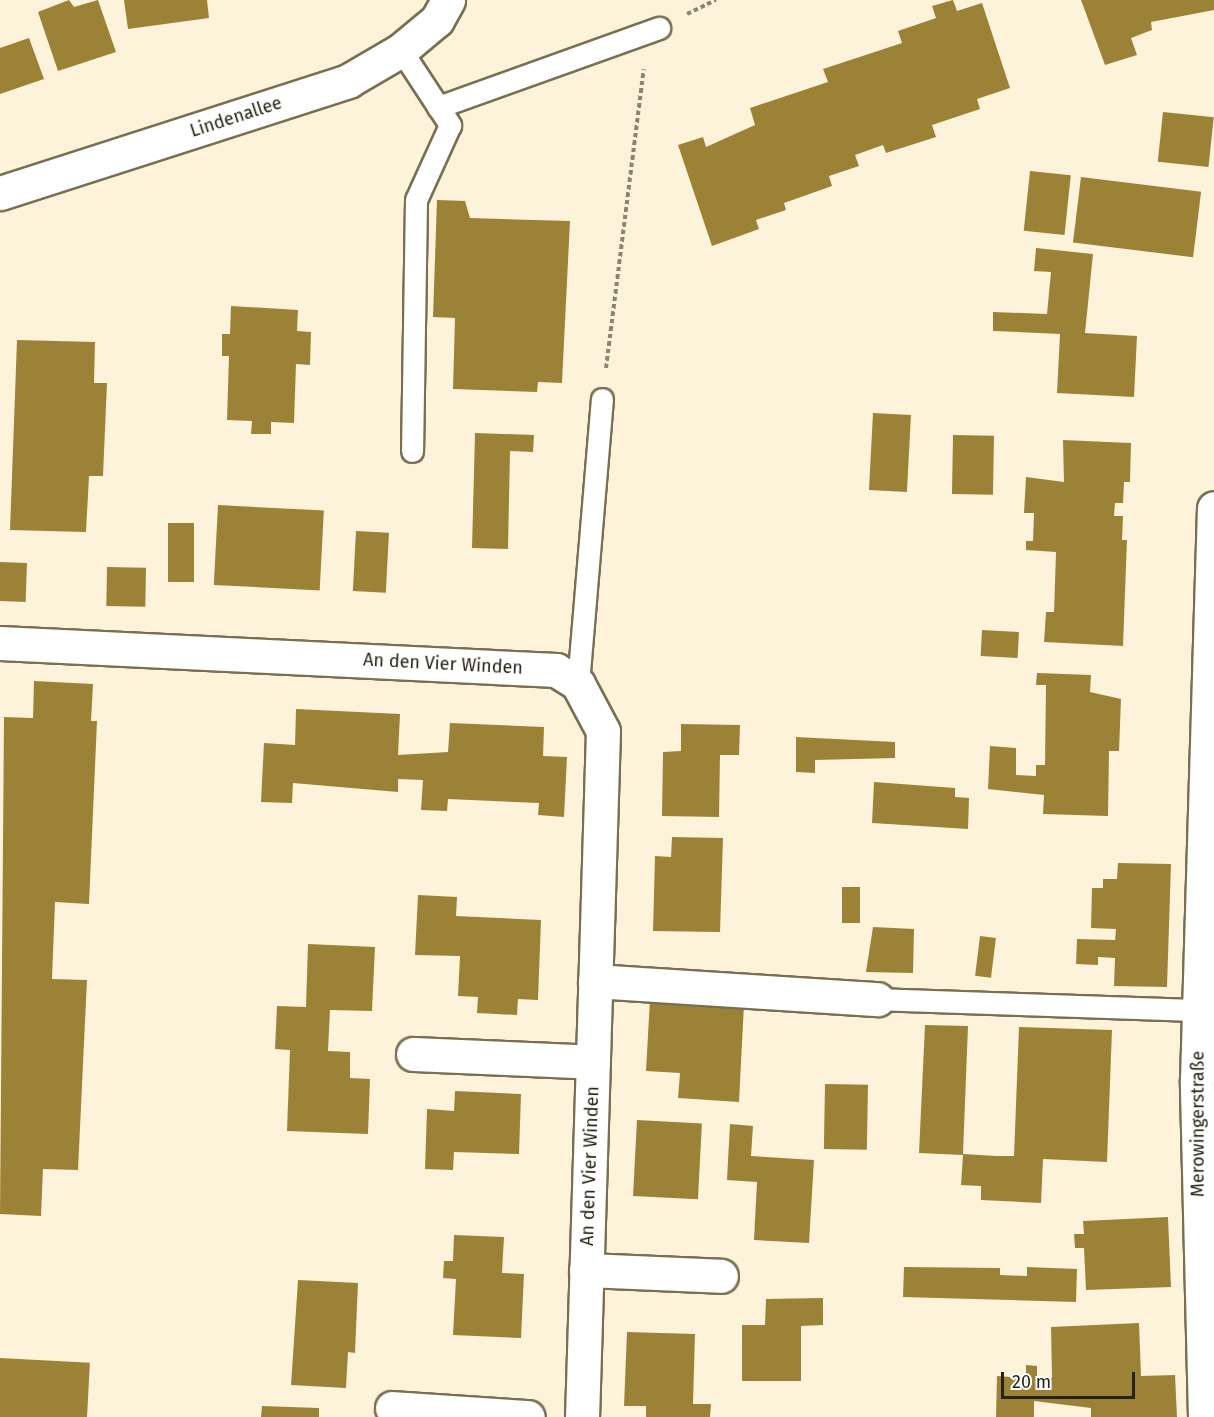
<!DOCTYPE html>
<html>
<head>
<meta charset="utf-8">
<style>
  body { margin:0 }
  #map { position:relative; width:1214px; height:1417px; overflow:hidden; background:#fdf3da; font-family:"Fira Sans",sans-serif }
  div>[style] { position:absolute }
  .building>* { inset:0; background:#9c8237; transform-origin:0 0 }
  .path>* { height:4px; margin-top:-2px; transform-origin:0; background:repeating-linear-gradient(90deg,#8b8472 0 4.5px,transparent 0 7.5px) }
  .roads { filter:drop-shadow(2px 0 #796f52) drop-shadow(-2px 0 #796f52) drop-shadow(0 2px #796f52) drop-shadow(0 -2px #796f52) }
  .service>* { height:21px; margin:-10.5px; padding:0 10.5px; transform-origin:10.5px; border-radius:10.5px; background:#fff }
  .minor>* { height:33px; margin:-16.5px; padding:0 16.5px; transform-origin:16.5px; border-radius:16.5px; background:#fff }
  .tertiary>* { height:33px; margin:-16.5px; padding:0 16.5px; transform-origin:16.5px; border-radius:16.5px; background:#fff }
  span { translate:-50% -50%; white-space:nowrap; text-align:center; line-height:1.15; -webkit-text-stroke:4.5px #fff; paint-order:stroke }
  .street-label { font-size:18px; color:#262216 }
  .scale { position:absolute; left:1001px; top:1372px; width:134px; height:27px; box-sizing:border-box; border:3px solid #262216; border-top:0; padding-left:8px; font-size:18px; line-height:21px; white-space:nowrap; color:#262216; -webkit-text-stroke:4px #fff; paint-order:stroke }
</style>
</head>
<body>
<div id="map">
  <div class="building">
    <i style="clip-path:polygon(69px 0,74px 7px,98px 0,116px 52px,58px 71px,38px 12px)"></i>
    <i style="clip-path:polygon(124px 0,207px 0,209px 18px,128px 29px)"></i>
    <i style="clip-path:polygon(953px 0,957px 11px,982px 3px,1010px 88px,977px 99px,980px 109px,932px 125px,936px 137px,886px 153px,883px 145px,855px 155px,859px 166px,829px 176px,832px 186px,784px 203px,786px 210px,756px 220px,759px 229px,712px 246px,678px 145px,703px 137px,706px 147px,755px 125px,750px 108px,828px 82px,823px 69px,902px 43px,898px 31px,936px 18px,932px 6px)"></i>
    <i style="clip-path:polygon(1081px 0,1214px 0,1214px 10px,1151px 22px,1152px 30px,1131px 38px,1137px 55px,1105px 65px)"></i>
    <i style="clip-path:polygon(29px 38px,44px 79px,0 94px,0 48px)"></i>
    <i style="left:1163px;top:112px;width:51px;height:50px;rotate:6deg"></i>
    <i style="left:1030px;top:171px;width:41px;height:60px;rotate:6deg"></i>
    <i style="left:1081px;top:177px;width:121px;height:66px;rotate:7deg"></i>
    <i style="clip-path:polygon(437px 200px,465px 201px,470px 218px,570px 221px,562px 383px,538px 382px,537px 392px,453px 389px,455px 318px,433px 317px)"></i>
    <i style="clip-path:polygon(1036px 248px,1093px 254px,1085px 333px,1137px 336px,1134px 397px,1057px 393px,1060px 334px,993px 331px,993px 312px,1047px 314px,1051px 272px,1034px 271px)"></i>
    <i style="clip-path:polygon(231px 306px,298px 310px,297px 331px,311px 332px,310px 365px,296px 364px,294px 423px,271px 422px,271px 434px,251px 434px,252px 421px,227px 420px,229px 356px,222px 356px,222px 334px,230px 334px)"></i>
    <i style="clip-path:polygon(17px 340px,95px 342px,94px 383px,107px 383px,103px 476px,89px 476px,86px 532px,10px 530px)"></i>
    <i style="left:873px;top:413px;width:38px;height:77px;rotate:3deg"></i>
    <i style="clip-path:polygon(475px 433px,534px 435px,533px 452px,510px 451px,508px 549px,472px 548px)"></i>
    <i style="left:953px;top:435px;width:41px;height:59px;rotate:1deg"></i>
    <i style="clip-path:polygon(1063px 440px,1131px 443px,1130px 482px,1124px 482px,1123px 503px,1115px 503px,1114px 516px,1123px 516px,1122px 540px,1127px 540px,1123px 646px,1044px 642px,1046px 612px,1054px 612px,1056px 552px,1026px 550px,1026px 541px,1033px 541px,1034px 513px,1024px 513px,1026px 477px,1064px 482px)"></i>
    <i style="left:218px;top:505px;width:106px;height:80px;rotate:3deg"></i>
    <i style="left:168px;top:523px;width:26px;height:59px"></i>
    <i style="left:356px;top:531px;width:33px;height:60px;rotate:3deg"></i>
    <i style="left:0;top:562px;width:27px;height:39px;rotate:2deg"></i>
    <i style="left:107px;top:567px;width:39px;height:39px;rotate:1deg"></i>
    <i style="left:982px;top:630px;width:37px;height:26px;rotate:3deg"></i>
    <i style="clip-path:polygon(1037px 673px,1091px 675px,1090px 692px,1121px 699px,1119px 751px,1109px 751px,1108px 816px,1043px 814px,1044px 795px,988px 789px,990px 746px,1016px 748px,1016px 775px,1036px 776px,1036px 765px,1045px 765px,1046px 685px,1036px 685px)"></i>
    <i style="clip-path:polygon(34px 681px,93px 684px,91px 721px,97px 721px,89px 904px,55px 902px,52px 979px,87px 980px,78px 1170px,43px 1169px,41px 1216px,0 1214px,4px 717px,33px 718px)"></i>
    <i style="clip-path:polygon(296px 709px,400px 714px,398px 755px,448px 752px,450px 723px,544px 727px,543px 756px,567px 757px,564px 817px,538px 815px,539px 803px,448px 799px,447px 811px,421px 810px,423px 780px,398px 779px,398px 792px,293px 783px,292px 803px,261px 802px,264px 743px,295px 745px)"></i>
    <i style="clip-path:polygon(681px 724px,740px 725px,739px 755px,720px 755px,719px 817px,662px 816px,663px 752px,681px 751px)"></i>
    <i style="clip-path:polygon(796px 737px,895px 742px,895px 758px,815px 760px,815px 773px,796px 772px)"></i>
    <i style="clip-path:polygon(874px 782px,955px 788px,955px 797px,969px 798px,968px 829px,872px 823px)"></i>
    <i style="clip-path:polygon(672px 837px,723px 838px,720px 932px,653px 931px,655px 856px,671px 857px)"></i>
    <i style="clip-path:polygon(1118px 863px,1171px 864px,1167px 987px,1114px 986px,1115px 958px,1098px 957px,1098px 965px,1076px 964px,1077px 939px,1115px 940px,1116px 929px,1091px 928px,1092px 888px,1103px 888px,1103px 879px,1117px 879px)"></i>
    <i style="left:842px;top:887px;width:18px;height:36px"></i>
    <i style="clip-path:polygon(418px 895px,457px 897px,456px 916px,541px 920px,538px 1000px,518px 999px,517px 1015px,477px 1013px,478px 997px,458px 996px,460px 956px,415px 955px)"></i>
    <i style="clip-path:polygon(873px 927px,914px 929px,913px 973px,866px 972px)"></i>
    <i style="left:980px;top:936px;width:16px;height:40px;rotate:7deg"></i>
    <i style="clip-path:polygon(308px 944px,375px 947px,372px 1011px,330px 1010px,328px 1051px,350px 1052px,350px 1078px,370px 1079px,368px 1134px,287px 1131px,290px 1050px,275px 1049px,277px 1006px,306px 1007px)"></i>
    <i style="clip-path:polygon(650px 999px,744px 1004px,739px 1102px,678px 1098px,680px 1073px,646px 1071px)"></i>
    <i style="clip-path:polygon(925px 1025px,968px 1026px,963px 1154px,996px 1156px,1014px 1156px,1019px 1027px,1112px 1030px,1107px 1162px,1043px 1159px,1041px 1203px,981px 1200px,981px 1186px,961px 1185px,963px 1155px,919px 1153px)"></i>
    <i style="left:825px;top:1084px;width:43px;height:65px;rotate:1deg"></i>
    <i style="clip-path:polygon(455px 1091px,521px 1094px,519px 1154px,454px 1152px,453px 1170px,425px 1169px,427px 1109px,454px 1111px)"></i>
    <i style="left:637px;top:1120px;width:65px;height:76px;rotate:3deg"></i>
    <i style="clip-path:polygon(730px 1124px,753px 1126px,751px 1156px,814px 1160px,809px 1243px,754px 1240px,757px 1182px,727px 1180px)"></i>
    <i style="clip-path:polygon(1168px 1217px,1171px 1287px,1086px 1290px,1084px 1248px,1075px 1248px,1074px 1234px,1084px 1234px,1083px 1221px)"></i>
    <i style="clip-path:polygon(454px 1235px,504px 1237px,502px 1273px,524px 1274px,521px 1338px,453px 1335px,456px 1279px,443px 1278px,444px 1261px,453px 1261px)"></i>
    <i style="clip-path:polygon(904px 1267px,1000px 1268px,1000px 1275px,1027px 1276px,1027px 1267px,1077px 1269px,1076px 1302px,903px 1297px)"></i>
    <i style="clip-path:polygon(298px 1280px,358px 1283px,355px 1353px,348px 1352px,346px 1388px,291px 1385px)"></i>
    <i style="clip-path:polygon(823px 1298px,823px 1325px,801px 1326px,801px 1381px,742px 1381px,742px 1325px,765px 1325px,766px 1299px)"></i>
    <i style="clip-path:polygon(1139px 1323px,1141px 1376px,1175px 1375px,1177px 1417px,1091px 1417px,1091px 1408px,1034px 1401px,1034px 1417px,996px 1417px,997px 1376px,1026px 1378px,1026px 1365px,1037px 1366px,1037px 1378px,1052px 1378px,1051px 1327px)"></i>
    <i style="clip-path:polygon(627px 1332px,695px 1334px,693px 1404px,711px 1404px,710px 1417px,646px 1417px,646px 1406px,624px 1406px)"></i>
    <i style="left:0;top:1358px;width:90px;height:59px;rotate:3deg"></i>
    <i style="clip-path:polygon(262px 1406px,319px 1408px,319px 1417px,261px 1417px)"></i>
  </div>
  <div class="path">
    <i style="left:687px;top:14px;width:32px;rotate:-26deg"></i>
    <i style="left:606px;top:368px;width:301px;rotate:-82.8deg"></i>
  </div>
  <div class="roads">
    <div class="service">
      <i style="left:401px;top:50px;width:90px;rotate:56.8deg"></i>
      <i style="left:450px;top:125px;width:82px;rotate:114.4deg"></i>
      <i style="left:416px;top:200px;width:251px;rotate:90.9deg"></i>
      <i style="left:438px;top:107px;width:235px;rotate:-19.7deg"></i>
      <i style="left:578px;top:684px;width:286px;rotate:-85.2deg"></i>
      <i style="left:877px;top:999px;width:322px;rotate:2deg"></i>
    </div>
    <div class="minor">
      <i style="left:0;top:193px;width:366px;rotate:-17.8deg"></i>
      <i style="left:348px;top:81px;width:61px;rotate:-30.3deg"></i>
      <i style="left:401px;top:50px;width:47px;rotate:-39.8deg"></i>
      <i style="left:437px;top:20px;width:23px;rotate:-61deg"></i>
      <i style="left:0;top:643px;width:557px;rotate:2.78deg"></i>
      <i style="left:556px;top:670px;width:26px;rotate:32deg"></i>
      <i style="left:578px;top:684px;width:53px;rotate:62deg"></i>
      <i style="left:603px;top:731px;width:686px;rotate:91.75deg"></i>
      <i style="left:595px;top:981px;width:283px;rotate:3.7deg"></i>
      <i style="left:413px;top:1054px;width:180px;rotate:2.5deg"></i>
      <i style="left:586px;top:1270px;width:135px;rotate:2.5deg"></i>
      <i style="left:392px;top:1408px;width:136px;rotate:3.8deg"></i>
    </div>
    <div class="tertiary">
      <i style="left:1205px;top:1417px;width:337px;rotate:-91.4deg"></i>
      <i style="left:1197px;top:1080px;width:572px;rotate:-88.3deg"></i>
    </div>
  </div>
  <div class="street-label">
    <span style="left:236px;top:117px;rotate:-18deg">Lindenallee</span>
    <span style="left:443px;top:664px;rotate:3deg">An den Vier Winden</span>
    <span style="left:1198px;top:1124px;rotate:-90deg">Merowingerstraße</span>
    <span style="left:590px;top:1166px;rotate:-88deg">An den Vier Winden</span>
  </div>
  <div class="scale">20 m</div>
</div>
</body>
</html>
